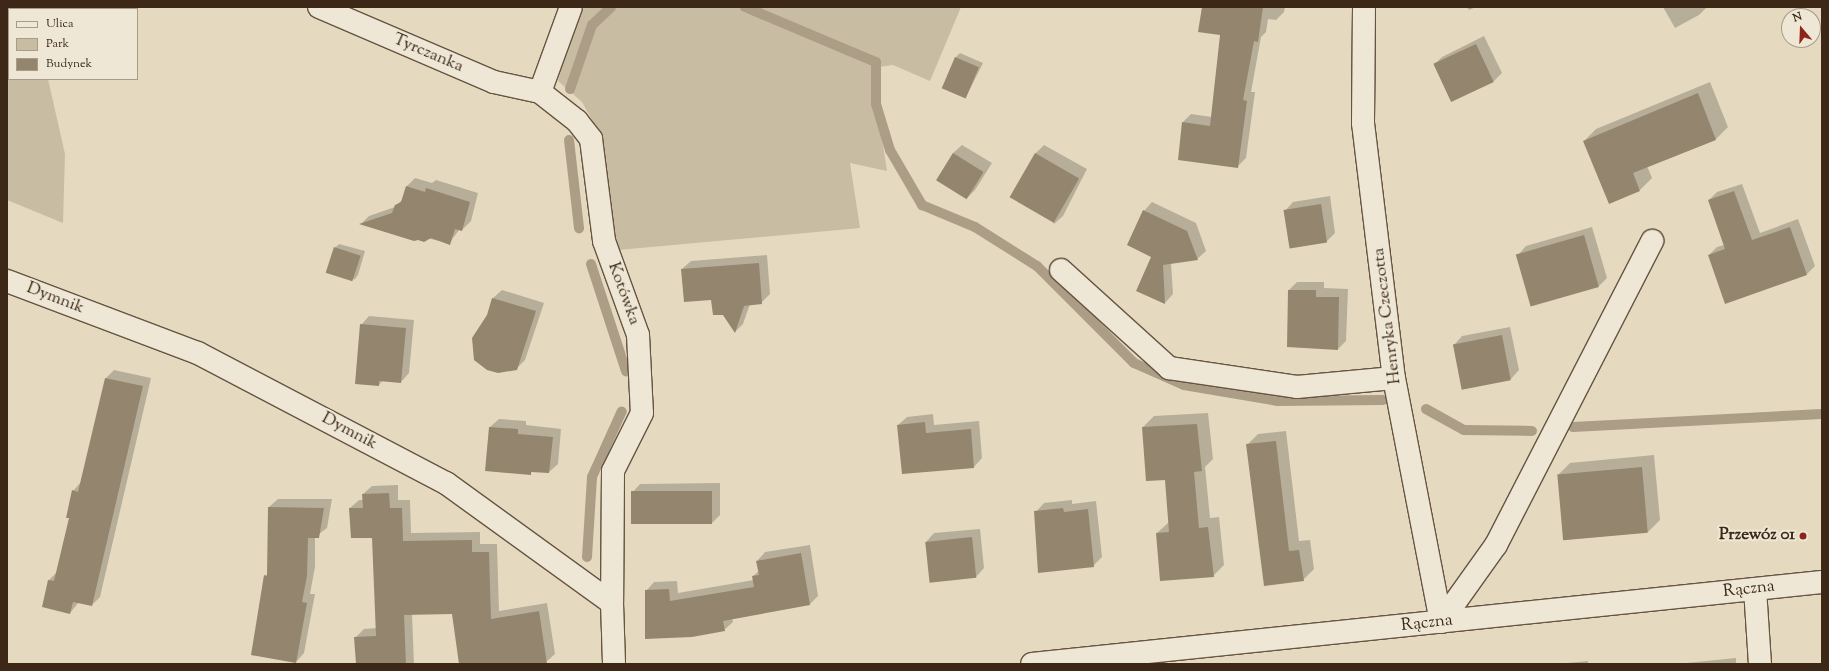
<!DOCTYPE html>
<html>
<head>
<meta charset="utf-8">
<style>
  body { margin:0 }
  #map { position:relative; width:1829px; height:671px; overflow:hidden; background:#e5dac0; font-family:"Sorts Mill Goudy",serif }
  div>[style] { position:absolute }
  .green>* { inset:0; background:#c8bca3 }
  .shadow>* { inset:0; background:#0003 }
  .stream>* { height:10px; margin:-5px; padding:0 5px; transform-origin:5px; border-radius:5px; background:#ac9d87 }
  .building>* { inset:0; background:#94856f; transform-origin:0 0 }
  .roads { filter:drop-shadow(1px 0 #675441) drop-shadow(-1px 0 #675441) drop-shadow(0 1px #675441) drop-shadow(0 -1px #675441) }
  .minor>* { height:22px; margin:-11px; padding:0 11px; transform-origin:11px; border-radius:11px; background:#eee7d6 }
  .dots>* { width:11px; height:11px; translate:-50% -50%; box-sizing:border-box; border:2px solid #eee7d6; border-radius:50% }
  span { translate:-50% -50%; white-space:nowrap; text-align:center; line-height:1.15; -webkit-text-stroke:4px #eee7d6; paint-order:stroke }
  .street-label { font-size:17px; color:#3d2817 }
  .poi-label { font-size:17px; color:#3d2817; font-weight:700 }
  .right { translate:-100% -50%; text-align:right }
  .frame { position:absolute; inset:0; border:8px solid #3d2817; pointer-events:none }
  .legend { position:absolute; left:8px; top:8px; width:130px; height:72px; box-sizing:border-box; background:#eee7d6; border:1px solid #a79b8a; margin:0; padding:5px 7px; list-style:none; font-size:12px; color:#3d2817 }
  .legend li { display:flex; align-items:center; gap:8px; height:20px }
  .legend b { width:20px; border:1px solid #a79b8a }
  .north { position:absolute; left:1781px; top:8px; width:40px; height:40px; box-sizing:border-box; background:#eee7d6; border:1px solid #a79b8a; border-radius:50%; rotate:341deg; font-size:11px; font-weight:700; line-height:16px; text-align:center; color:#3d2817 }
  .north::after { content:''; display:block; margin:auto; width:14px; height:18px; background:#8f2418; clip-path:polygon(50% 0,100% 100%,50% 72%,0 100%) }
</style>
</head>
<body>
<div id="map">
  <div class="green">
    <i style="clip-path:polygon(7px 7px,33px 7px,33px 9px,9px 9px,9px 79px,48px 79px,65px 154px,63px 223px,7px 200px)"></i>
    <i style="clip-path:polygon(584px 7px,961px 7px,930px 81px,893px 65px,871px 68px,887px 171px,850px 163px,860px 228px,618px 250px,607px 181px,593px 122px,582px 102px,558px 81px,572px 30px)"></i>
  </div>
  <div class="shadow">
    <i style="clip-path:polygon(1203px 7px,1285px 7px,1284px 12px,1276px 20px,1268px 19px,1266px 32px,1261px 37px,1251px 92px,1255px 92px,1246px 158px,1237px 167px,1183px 122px,1191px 114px,1212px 117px,1221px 35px)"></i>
    <i style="clip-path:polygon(1467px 7px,1476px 7px,1469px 10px)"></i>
    <i style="clip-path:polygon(1663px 7px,1706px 7px,1706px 8px,1699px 15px,1675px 28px)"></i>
    <i style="clip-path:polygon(1484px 36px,1502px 73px,1494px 81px,1451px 101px,1434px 65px,1442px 57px)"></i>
    <i style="clip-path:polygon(960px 53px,983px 63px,966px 97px,955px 58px)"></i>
    <i style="clip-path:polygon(1710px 82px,1728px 127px,1716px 139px,1647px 166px,1652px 178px,1640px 190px,1584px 141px,1596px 129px)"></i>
    <i style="clip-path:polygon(962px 145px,992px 163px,975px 190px,967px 198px,937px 180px,953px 153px)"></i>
    <i style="clip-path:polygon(1044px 145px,1087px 169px,1063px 216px,1054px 224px,1035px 154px)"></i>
    <i style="clip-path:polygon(415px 178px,432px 183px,436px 180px,478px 193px,471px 221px,462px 230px,460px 229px,449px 243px,361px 224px,369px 216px,395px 207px,403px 199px,407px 186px)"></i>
    <i style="clip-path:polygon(1742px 184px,1760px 233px,1798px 219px,1815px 266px,1807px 274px,1709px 255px,1717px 247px,1724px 245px,1709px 200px,1717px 192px)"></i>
    <i style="clip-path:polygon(1330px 196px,1335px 233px,1326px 242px,1285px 211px,1293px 202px)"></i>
    <i style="clip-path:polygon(1152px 202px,1196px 223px,1206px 251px,1197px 259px,1171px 263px,1173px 294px,1165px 303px,1144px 211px)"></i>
    <i style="clip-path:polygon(1592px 227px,1607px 278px,1599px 286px,1518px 255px,1526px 246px)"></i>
    <i style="clip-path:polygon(339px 244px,365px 251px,358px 275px,354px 280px,335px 248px)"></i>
    <i style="clip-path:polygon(767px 255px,770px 294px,761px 303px,750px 304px,743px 324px,735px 332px,712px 298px,682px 269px,691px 261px)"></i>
    <i style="clip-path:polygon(1297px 282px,1324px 282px,1324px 288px,1348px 289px,1346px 341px,1338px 349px,1289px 290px)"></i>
    <i style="clip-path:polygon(502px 290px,544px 303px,525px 360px,516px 369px,488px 316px,493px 298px)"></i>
    <i style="clip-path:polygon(369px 316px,414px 320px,409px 373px,401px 382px,383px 380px,379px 385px,361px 325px)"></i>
    <i style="clip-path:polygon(1510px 327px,1519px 370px,1511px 379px,1463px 389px,1454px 345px,1462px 336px)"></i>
    <i style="clip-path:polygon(114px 370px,151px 378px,100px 597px,92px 605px,79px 602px,70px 613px,49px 580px,57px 572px,71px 518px,73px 491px,81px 482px,106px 378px)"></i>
    <i style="clip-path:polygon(1208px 413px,1213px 459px,1205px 467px,1210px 518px,1219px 517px,1224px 565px,1213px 576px,1157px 533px,1169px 522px,1166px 479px,1143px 427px,1154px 416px)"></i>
    <i style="clip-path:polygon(933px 414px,934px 425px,979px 421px,982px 458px,974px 467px,898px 425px,907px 417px)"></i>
    <i style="clip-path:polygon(499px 419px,526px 421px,526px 425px,561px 429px,558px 464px,549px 472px,533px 471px,530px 474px,490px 427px)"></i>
    <i style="clip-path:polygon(1286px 431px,1299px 541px,1310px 540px,1314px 569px,1303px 580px,1265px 585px,1248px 444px,1258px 434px)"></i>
    <i style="clip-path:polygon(1654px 455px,1660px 520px,1648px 532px,1564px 540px,1558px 475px,1570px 463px)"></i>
    <i style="clip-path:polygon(720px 483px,720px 515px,712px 523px,632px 493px,640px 484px)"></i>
    <i style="clip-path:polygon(398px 485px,398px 500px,410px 500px,411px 533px,480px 532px,480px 544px,497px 544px,499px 611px,547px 603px,555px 654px,546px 662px,460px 664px,453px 613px,412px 614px,414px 664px,357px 664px,356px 637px,364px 629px,377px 628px,373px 537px,350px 508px,359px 500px,364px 500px,363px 494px,372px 486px)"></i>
    <i style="clip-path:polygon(278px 499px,332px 499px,327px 528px,315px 537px,315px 567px,310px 594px,315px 594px,304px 653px,296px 662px,265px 576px,268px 573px,269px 507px)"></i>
    <i style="clip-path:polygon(1072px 500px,1072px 504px,1096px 501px,1102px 557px,1093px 566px,1036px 512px,1044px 503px)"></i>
    <i style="clip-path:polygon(980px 529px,984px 568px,976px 577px,926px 542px,934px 533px)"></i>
    <i style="clip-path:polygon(810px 545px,818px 596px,810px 604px,732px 618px,733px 622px,724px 630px,646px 591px,654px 582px,677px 581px,678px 593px,754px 580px,753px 576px,759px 571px,757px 561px,765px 552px)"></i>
    <i style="clip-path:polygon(1736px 658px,1736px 664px,1676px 664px)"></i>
    <i style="clip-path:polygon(1588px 661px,1588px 664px,1556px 664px)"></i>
  </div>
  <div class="stream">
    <i style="left:745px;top:7px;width:142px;rotate:22.8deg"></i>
    <i style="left:876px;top:62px;width:42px;rotate:90deg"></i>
    <i style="left:876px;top:104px;width:48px;rotate:73.1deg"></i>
    <i style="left:890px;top:150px;width:64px;rotate:59.8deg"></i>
    <i style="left:922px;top:205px;width:57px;rotate:22.5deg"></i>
    <i style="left:975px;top:227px;width:73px;rotate:32.2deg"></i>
    <i style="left:1037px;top:266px;width:137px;rotate:45deg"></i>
    <i style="left:1134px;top:363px;width:55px;rotate:23.7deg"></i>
    <i style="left:1184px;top:385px;width:95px;rotate:9.7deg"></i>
    <i style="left:1278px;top:401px;width:105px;rotate:-0.5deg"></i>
    <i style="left:570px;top:89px;width:68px;rotate:-71deg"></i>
    <i style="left:592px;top:25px;width:26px;rotate:-43deg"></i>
    <i style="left:569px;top:140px;width:89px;rotate:83.5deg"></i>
    <i style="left:591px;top:264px;width:113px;rotate:71.9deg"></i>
    <i style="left:1426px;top:409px;width:43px;rotate:28.9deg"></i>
    <i style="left:1464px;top:430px;width:68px;rotate:0.8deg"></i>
    <i style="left:1573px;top:427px;width:249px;rotate:-3deg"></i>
    <i style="left:587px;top:557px;width:80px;rotate:-86.4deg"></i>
    <i style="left:592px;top:477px;width:72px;rotate:-65.6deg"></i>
  </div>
  <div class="building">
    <i style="clip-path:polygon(1202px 7px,1263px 7px,1258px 42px,1254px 41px,1243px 100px,1247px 101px,1238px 168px,1178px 160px,1182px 122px,1210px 126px,1220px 35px,1198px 32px)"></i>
    <i style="left:1476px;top:44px;width:42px;height:47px;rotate:65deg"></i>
    <i style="left:955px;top:57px;width:26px;height:34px;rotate:23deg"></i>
    <i style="clip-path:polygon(1698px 93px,1716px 140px,1633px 173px,1640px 191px,1609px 204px,1583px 141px)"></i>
    <i style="left:953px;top:153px;width:36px;height:32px;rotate:32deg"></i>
    <i style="left:1035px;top:153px;width:51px;height:51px;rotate:30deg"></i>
    <i style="clip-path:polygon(406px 186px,425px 192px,426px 188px,470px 202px,462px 231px,455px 229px,450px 245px,431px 238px,424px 242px,418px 240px,414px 241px,359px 224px,392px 213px,395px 205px,401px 202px)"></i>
    <i style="clip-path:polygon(1734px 191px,1752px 240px,1790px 227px,1807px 275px,1725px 304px,1708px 255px,1725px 249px,1708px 200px)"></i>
    <i style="left:1321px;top:204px;width:39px;height:38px;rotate:81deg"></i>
    <i style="clip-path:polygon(1143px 210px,1187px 231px,1198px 260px,1163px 265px,1165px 304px,1136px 291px,1151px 257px,1127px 245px)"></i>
    <i style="left:1584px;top:235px;width:54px;height:71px;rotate:74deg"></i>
    <i style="left:334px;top:247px;width:28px;height:27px;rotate:18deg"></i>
    <i style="clip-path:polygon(759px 263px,762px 304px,744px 306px,735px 333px,723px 315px,713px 315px,711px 300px,684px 302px,681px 269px)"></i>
    <i style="clip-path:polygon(1288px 290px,1316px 290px,1316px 297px,1339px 297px,1338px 350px,1287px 347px)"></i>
    <i style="clip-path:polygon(492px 298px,536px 311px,517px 370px,498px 373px,487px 370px,474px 360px,472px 338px,487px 315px)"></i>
    <i style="clip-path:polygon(360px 324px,406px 328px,401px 383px,379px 381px,379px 386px,355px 384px)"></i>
    <i style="left:1502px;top:335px;width:46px;height:50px;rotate:79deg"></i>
    <i style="clip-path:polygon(105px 378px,143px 386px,92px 606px,73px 602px,70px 614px,42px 607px,48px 580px,54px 581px,69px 518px,66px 518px,72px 490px,78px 492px)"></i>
    <i style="clip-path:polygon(925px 422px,926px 433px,971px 429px,974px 468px,902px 474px,897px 425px)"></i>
    <i style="clip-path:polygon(1197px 424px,1202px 471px,1194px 472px,1199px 528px,1208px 527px,1214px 577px,1160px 581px,1156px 533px,1169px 532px,1165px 480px,1146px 481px,1142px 427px)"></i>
    <i style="clip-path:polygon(489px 427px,518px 429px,518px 434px,553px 437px,549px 473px,531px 472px,531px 475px,485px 471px)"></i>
    <i style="clip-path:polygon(1276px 441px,1289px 551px,1299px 550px,1304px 581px,1264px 586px,1246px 444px)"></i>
    <i style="left:1642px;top:467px;width:66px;height:85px;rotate:85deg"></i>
    <i style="left:712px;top:491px;width:33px;height:81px;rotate:90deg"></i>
    <i style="clip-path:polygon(389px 493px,390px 508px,402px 508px,403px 541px,472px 540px,472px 552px,489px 552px,491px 619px,539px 611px,547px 664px,459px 664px,452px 614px,404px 615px,406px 664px,356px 664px,354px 637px,376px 636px,372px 538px,351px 538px,349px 508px,363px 508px,362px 494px)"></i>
    <i style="clip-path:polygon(268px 507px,324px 508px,319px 538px,308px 538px,307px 576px,302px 602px,307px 603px,296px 663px,251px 655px,264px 575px,267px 576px)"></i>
    <i style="clip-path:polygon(1063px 508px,1064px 512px,1088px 509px,1094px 567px,1038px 573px,1034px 511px)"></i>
    <i style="left:972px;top:537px;width:41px;height:47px;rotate:84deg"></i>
    <i style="clip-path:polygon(801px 553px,810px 605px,723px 621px,725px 631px,692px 637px,645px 639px,645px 590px,669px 589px,670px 601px,754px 587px,752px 576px,759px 575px,756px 561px)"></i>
  </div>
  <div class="roads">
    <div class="minor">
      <i style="left:319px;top:7px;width:190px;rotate:23.2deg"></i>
      <i style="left:494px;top:82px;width:47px;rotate:12.3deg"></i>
      <i style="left:571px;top:7px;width:90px;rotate:110deg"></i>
      <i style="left:540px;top:92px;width:47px;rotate:38.1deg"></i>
      <i style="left:577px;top:121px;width:23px;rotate:52deg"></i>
      <i style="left:591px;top:139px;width:103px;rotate:82.7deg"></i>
      <i style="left:604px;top:241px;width:100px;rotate:70.1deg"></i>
      <i style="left:638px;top:335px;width:78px;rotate:87.1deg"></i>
      <i style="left:642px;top:413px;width:65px;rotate:116.6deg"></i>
      <i style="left:613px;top:471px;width:132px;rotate:90.4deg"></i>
      <i style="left:1364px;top:7px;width:116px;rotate:90.5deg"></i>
      <i style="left:1363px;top:123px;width:257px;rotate:83.1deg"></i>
      <i style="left:1394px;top:378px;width:248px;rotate:79.1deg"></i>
      <i style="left:1061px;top:270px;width:146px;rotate:42.2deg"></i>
      <i style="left:1169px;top:368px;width:129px;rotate:8.4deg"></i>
      <i style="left:1297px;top:387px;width:97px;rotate:-5.3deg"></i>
      <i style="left:7px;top:281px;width:204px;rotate:20.7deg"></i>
      <i style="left:198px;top:353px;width:280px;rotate:27.7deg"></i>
      <i style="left:446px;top:483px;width:205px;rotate:35.9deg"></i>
      <i style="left:612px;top:603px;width:61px;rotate:88.1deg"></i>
      <i style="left:1755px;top:589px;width:75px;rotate:86.2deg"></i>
      <i style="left:1441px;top:622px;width:95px;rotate:-54.5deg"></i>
      <i style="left:1496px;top:545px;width:342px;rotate:-62.8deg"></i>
      <i style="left:1032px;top:664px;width:794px;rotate:-5.93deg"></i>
    </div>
  </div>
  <div class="dots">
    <i style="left:1803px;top:536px;background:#8f2418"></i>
  </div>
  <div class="street-label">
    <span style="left:428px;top:54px;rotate:23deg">Tyrczanka</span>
    <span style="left:623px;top:294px;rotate:70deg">Kotówka</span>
    <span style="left:55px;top:299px;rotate:21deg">Dymnik</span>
    <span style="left:1388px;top:316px;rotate:-97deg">Henryka Czeczotta</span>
    <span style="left:349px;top:432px;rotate:28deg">Dymnik</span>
    <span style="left:1749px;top:590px;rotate:-6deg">Rączna</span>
    <span style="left:1427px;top:624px;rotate:-6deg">Rączna</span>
  </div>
  <div class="poi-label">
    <span class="right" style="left:1795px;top:536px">Przewóz 01</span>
  </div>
  <div class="frame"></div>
  <ul class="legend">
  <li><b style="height:5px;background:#eee7d6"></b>Ulica</li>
  <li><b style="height:11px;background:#c8bca3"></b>Park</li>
  <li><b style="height:11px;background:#94856f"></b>Budynek</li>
  </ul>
  <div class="north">N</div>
</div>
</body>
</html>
